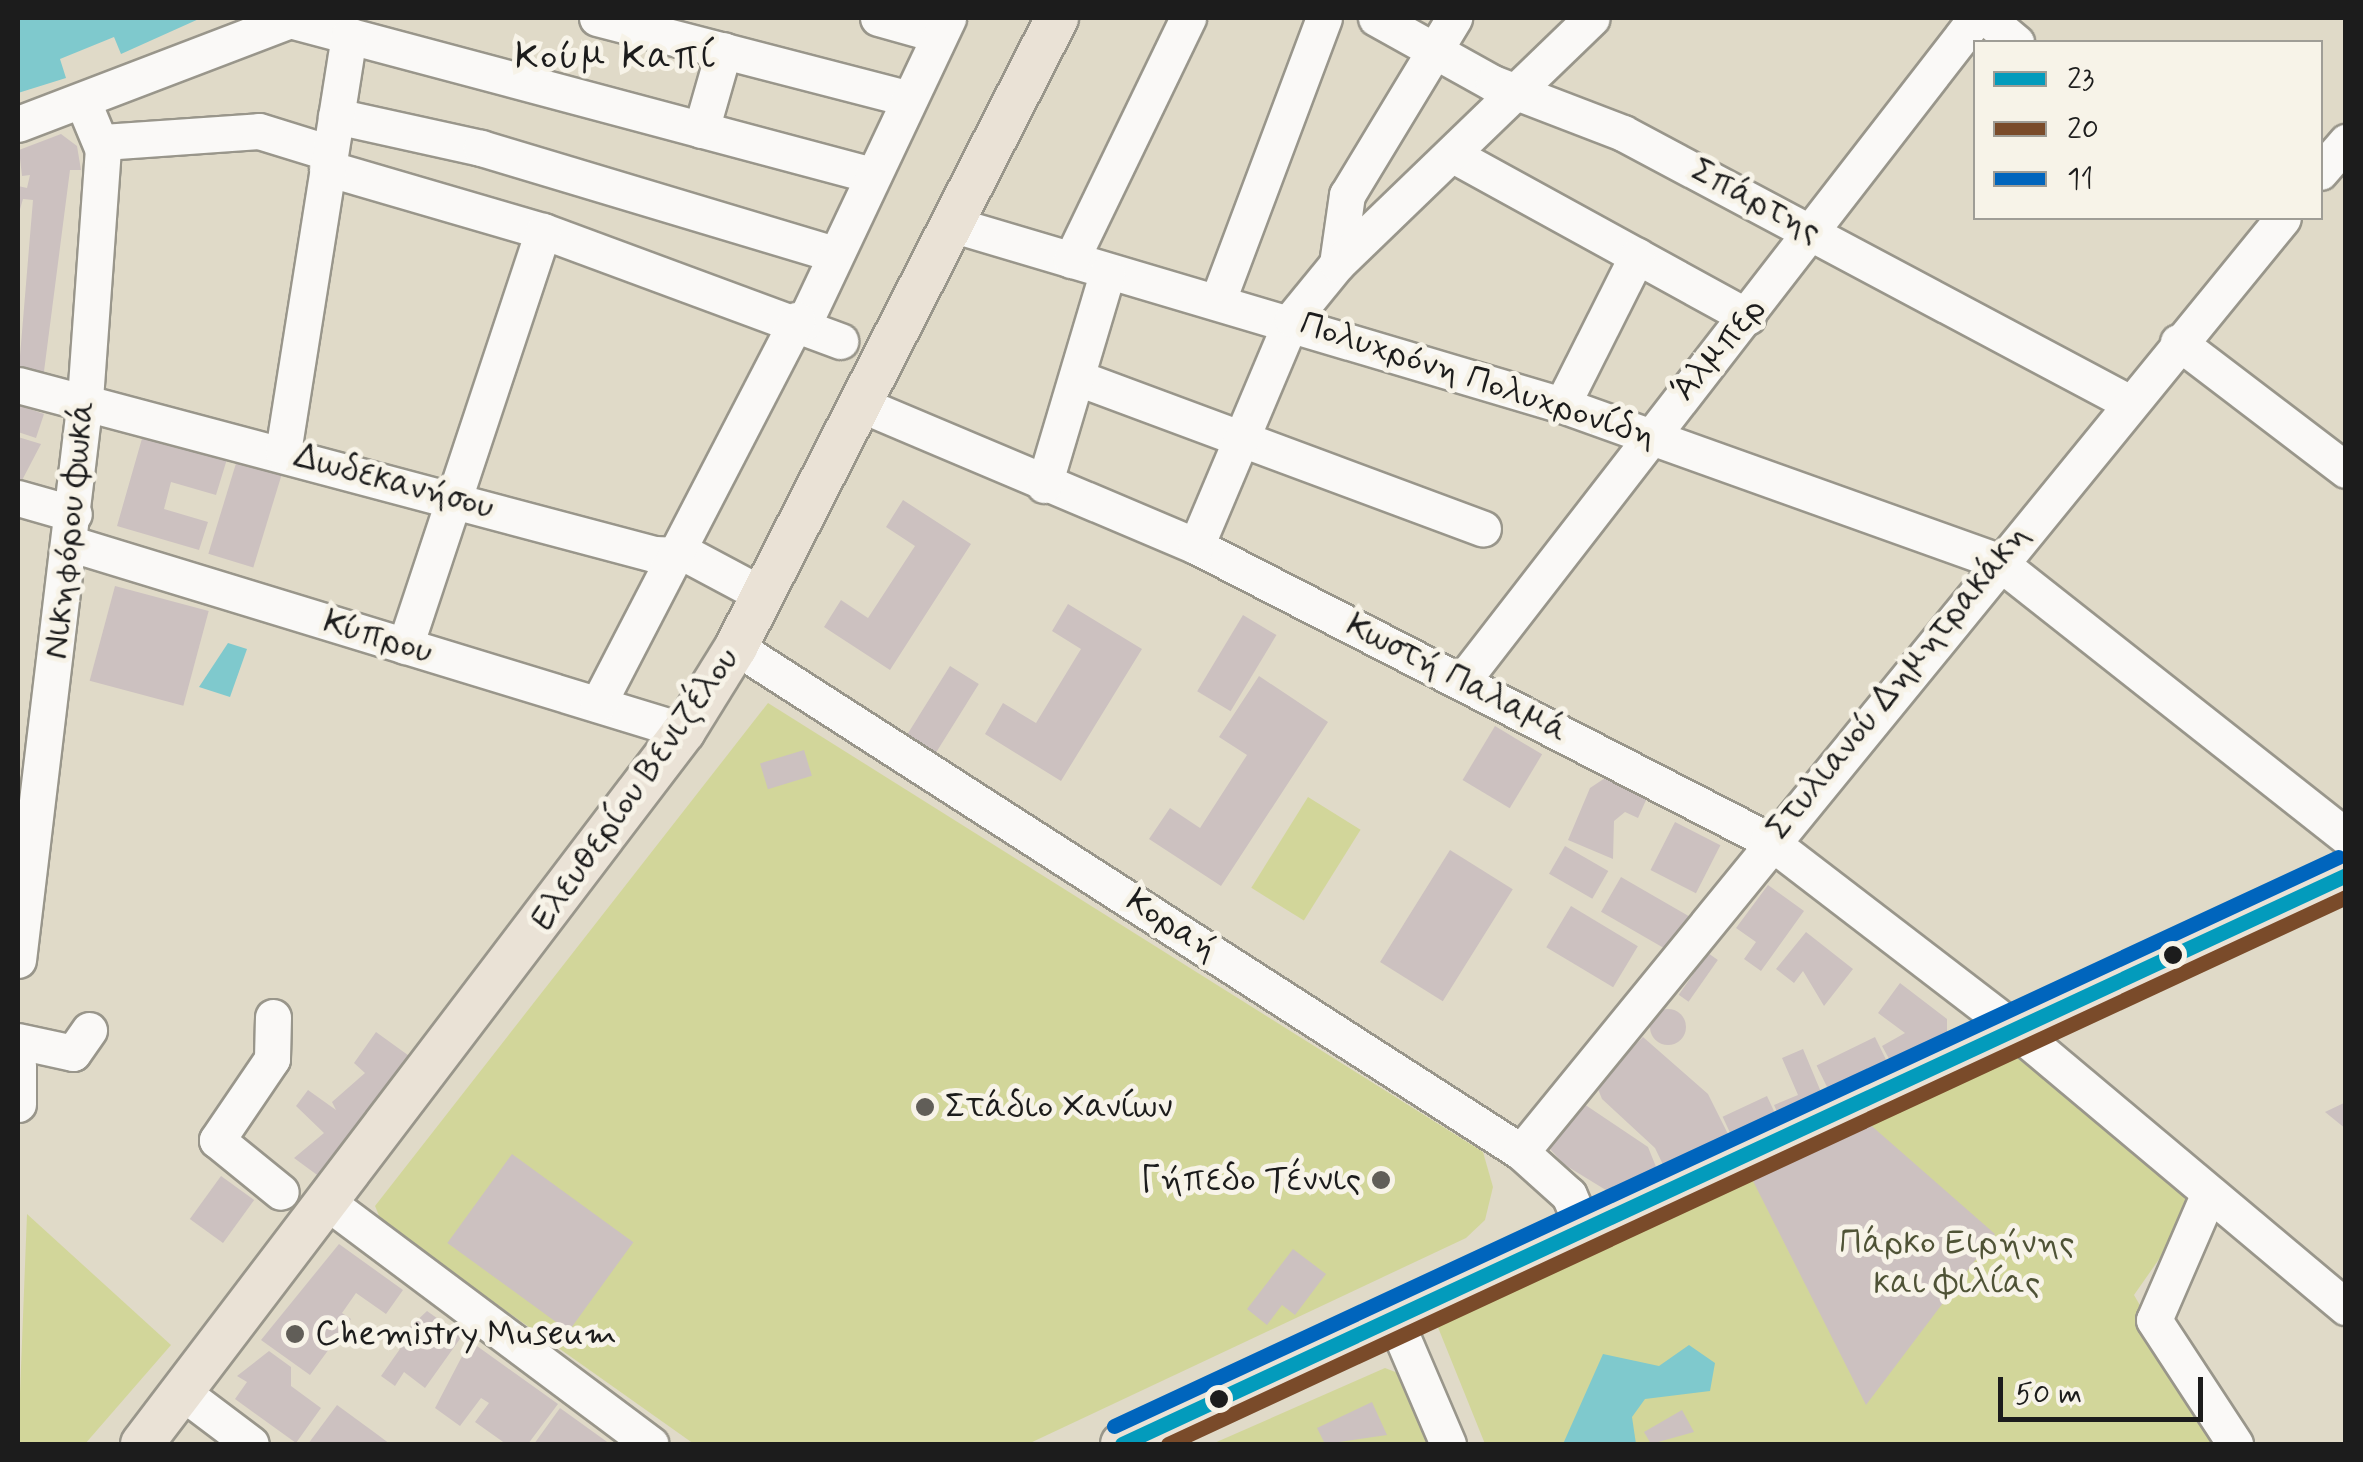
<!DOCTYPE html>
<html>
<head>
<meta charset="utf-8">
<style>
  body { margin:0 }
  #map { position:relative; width:2363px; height:1462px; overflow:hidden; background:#e0dac8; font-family:Mynerve,sans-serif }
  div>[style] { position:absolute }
  .green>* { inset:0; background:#d2d69a; transform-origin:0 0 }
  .water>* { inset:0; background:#7fc9cd }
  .building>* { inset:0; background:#ccc1c0; transform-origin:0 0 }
  .round { border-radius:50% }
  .roads { filter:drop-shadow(2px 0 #99968b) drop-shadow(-2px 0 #99968b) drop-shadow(0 2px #99968b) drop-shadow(0 -2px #99968b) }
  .minor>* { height:35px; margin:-17.5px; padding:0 17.5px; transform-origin:17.5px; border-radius:17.5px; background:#faf9f7 }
  .major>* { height:42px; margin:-21px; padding:0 21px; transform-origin:21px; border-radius:21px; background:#eae2d6 }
  .bus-1>* { height:15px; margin:-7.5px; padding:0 7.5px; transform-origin:7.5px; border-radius:7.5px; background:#039bbc }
  .bus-2>* { height:15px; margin:-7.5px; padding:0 7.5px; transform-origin:7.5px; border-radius:7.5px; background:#7a4b2a }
  .bus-3>* { height:15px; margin:-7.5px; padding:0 7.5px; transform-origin:7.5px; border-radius:7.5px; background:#0065bd }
  .dots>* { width:28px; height:28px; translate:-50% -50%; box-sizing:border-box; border:5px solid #f7f3e8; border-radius:50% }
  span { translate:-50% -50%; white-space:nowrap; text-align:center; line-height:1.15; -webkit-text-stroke:10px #f7f3e8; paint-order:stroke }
  .street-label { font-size:35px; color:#1c1c1c }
  .poi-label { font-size:35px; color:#1c1c1c }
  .left { translate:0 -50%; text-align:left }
  .right { translate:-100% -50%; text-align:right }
  .park-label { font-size:35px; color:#4f5336 }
  .neighbourhood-label { font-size:38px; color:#1c1c1c; letter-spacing:2.5px }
  .frame { position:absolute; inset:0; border:20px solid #1c1c1c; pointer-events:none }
  .legend { position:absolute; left:1973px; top:40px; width:350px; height:180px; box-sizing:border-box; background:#f7f3e8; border:2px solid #9f9d96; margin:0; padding:12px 18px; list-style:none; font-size:30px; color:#1c1c1c }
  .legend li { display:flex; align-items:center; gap:20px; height:50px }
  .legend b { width:50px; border:2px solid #9f9d96 }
  .scale { position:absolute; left:1998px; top:1377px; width:205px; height:45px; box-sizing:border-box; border:5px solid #1c1c1c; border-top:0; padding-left:12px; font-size:30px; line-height:35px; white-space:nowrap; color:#1c1c1c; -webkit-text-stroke:8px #f7f3e8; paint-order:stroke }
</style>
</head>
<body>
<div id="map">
  <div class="green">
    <i style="clip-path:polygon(768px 703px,1483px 1152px,1493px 1187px,1485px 1220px,1466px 1238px,1028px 1444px,694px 1444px,382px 1223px,375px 1206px)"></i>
    <i style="left:1308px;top:797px;width:62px;height:107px;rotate:32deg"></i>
    <i style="clip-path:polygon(2018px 1036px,2199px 1202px,2134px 1295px,2220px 1444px,1485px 1444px,1431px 1310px)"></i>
    <i style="clip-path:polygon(27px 1214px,171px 1345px,85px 1444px,18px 1444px)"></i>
    <i style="clip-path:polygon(1385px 1368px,1398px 1373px,1427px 1444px,1212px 1444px)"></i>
  </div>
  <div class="water">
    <i style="clip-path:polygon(18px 18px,201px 18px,121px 54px,114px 37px,60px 59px,66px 78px,18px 93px)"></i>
    <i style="clip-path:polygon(228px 643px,247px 649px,230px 697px,199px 687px)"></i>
    <i style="clip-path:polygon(1689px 1345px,1715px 1363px,1710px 1391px,1645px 1399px,1632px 1417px,1636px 1444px,1563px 1444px,1603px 1354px,1659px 1366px)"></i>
  </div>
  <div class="building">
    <i style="clip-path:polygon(61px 134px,77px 146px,81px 170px,70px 170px,42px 387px,18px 380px,33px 200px,23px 199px,18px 216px,18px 186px,27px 188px,30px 175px,22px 176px,19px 150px)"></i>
    <i style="clip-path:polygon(18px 405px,44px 414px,36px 438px,18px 432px)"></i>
    <i style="clip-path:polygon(143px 435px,227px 459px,216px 495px,171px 482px,164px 509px,208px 522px,199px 550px,117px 526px)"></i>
    <i style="clip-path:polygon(18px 437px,41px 444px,18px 488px)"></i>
    <i style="left:237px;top:460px;width:47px;height:98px;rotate:17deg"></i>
    <i style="clip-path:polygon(903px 500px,971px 544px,890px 670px,824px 627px,841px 600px,868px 618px,915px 546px,886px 527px)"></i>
    <i style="left:115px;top:586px;width:97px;height:98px;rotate:15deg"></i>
    <i style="clip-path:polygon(1068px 604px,1142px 649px,1061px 781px,985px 734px,1003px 703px,1036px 723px,1081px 649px,1052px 631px)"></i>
    <i style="left:1243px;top:615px;width:39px;height:89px;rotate:31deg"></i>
    <i style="left:950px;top:666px;width:34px;height:91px;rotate:32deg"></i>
    <i style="clip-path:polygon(1259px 676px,1328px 722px,1221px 886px,1149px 839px,1170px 808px,1200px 828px,1247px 755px,1219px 737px)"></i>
    <i style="left:1495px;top:726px;width:55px;height:63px;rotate:31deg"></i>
    <i style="left:804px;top:750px;width:27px;height:46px;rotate:73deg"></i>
    <i style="clip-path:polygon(1605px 778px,1647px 798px,1638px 818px,1625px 812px,1614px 821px,1613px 859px,1568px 840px,1590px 788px)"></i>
    <i style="left:1675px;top:822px;width:51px;height:54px;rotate:27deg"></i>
    <i style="left:1565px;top:846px;width:50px;height:32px;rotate:30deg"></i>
    <i style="left:1450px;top:850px;width:74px;height:132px;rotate:32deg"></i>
    <i style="left:1621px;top:877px;width:79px;height:40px;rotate:30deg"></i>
    <i style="clip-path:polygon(1768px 885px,1804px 911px,1761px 971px,1744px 959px,1756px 942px,1736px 928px)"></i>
    <i style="left:1571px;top:906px;width:78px;height:48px;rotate:31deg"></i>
    <i style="clip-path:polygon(1806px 932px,1853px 969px,1824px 1006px,1803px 971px,1794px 983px,1776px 969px)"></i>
    <i style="left:1708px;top:953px;width:12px;height:51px;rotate:35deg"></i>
    <i style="clip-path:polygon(1900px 983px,1947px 1019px,1947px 1047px,1898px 1075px,1882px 1046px,1905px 1033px,1878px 1013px)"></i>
    <i class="round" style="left:1650px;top:1009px;width:36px;height:36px"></i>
    <i style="clip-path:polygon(376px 1032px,412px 1058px,324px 1180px,294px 1158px,324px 1133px,296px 1106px,308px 1090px,336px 1110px,332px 1102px,365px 1073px,354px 1063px)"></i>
    <i style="clip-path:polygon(1643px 1037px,1708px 1094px,1736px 1150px,1668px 1175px,1655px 1148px,1602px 1099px,1596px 1084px)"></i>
    <i style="left:1875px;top:1037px;width:43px;height:65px;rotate:64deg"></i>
    <i style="clip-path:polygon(1803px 1049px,1826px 1104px,1782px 1123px,1774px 1105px,1798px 1095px,1782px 1058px)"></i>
    <i style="left:1767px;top:1096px;width:35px;height:49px;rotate:65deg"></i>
    <i style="clip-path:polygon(1581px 1102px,1648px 1147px,1663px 1184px,1627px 1203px,1565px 1165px,1550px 1149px)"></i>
    <i style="clip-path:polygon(2346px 1102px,2346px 1129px,2325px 1112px)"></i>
    <i style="clip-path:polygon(1866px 1121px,1995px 1234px,1866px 1405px,1750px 1175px)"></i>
    <i style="left:512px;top:1154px;width:150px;height:110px;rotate:36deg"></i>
    <i style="left:221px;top:1176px;width:41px;height:53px;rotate:36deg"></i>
    <i style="clip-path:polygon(339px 1244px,403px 1290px,386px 1314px,356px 1293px,342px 1313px,351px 1319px,310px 1375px,261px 1340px)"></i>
    <i style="clip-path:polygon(1293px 1249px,1326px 1274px,1295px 1315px,1282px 1305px,1267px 1325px,1247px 1309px)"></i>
    <i style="clip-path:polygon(427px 1311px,462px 1336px,425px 1388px,404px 1372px,395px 1386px,381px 1376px,402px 1346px,395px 1341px)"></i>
    <i style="clip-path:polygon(470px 1341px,558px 1404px,528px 1444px,506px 1444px,475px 1422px,489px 1403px,481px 1398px,460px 1426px,435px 1408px)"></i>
    <i style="clip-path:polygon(269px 1351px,291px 1367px,291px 1386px,321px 1408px,296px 1443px,235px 1399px,247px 1382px,237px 1376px)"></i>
    <i style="clip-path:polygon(1372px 1402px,1387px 1435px,1325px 1444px,1317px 1428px)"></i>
    <i style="clip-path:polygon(337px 1405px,378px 1435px,390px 1444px,308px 1444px)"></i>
    <i style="clip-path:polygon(560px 1408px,610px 1444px,534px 1444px)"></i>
    <i style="clip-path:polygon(1682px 1410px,1694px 1432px,1651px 1444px,1644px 1432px)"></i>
  </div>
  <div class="roads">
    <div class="minor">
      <i style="left:597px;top:18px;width:320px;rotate:14.5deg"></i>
      <i style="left:878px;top:18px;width:63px;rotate:15.6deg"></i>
      <i style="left:1376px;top:18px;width:134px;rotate:29.1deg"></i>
      <i style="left:1493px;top:83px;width:139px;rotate:21deg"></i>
      <i style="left:1623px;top:133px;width:572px;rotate:28.04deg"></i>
      <i style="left:1987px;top:18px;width:38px;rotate:40deg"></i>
      <i style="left:336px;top:116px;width:148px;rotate:12.4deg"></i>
      <i style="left:481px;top:148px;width:366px;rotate:16.7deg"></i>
      <i style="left:18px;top:124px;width:291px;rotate:-20.9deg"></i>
      <i style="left:290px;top:20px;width:598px;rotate:14.92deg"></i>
      <i style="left:701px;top:130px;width:83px;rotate:-74deg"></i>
      <i style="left:103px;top:142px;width:156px;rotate:-4deg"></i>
      <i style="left:259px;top:131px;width:74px;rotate:17.2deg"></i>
      <i style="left:1455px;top:156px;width:334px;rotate:28.8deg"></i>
      <i style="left:327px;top:168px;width:225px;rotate:16.3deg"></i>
      <i style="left:543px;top:231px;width:317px;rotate:20.3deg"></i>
      <i style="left:2320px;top:172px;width:40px;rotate:-49deg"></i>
      <i style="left:951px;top:224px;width:637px;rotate:16.5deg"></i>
      <i style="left:1562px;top:405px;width:461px;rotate:19.7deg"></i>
      <i style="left:1996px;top:560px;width:446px;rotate:38.3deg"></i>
      <i style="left:1071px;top:260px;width:269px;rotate:-64.2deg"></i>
      <i style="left:1337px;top:264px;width:70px;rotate:-81.8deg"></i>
      <i style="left:1347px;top:195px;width:207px;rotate:-58.8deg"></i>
      <i style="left:1218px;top:300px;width:301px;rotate:-69.4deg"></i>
      <i style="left:804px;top:323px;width:337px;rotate:-64.7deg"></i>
      <i style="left:2178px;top:342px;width:211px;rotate:37.3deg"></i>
      <i style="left:1078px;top:378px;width:432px;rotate:20.4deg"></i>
      <i style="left:18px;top:385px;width:658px;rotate:14.88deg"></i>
      <i style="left:654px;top:554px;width:34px;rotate:2deg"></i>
      <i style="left:688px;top:555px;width:85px;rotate:28.1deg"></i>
      <i style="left:860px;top:404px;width:365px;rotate:22.9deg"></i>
      <i style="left:1196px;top:546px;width:643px;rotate:27.2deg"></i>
      <i style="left:1768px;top:840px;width:307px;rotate:37.5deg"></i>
      <i style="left:2012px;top:1027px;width:436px;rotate:40deg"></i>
      <i style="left:1562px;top:405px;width:167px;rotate:-63.3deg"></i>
      <i style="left:283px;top:452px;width:422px;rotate:-81deg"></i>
      <i style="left:1044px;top:485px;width:221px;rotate:-73.4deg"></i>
      <i style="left:18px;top:498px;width:58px;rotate:15.9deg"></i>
      <i style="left:72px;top:544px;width:640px;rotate:16.99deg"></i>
      <i style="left:1196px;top:546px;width:246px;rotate:-67.1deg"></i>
      <i style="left:1292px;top:319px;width:71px;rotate:-50.7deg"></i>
      <i style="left:1337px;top:264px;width:354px;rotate:-44deg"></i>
      <i style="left:405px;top:646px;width:437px;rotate:-71.6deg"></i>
      <i style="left:736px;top:647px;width:933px;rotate:32.75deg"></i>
      <i style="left:1521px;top:1152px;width:64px;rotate:41.9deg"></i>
      <i style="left:1569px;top:1195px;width:36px;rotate:67deg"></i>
      <i style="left:1463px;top:680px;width:838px;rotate:-52.23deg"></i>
      <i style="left:598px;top:704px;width:433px;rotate:-62.6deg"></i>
      <i style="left:18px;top:960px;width:565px;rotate:-83.19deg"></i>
      <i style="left:85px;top:399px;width:250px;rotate:-85.9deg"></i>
      <i style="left:103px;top:150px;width:52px;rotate:-112.6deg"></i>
      <i style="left:273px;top:1017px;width:42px;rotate:91.4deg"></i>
      <i style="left:272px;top:1059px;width:98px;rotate:124.2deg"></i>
      <i style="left:217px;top:1140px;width:82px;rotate:39.1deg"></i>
      <i style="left:18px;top:1041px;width:56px;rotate:12.3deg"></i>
      <i style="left:73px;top:1053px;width:28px;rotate:-55deg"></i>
      <i style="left:18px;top:1065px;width:39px;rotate:90deg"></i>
      <i style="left:1521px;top:1152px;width:1205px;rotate:-50.79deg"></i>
      <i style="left:2209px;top:1193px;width:138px;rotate:113.4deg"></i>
      <i style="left:2154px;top:1320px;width:148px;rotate:56.8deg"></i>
      <i style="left:331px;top:1205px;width:399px;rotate:36.8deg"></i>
      <i style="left:1394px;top:1318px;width:137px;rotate:66.8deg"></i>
      <i style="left:182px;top:1392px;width:86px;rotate:37deg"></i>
    </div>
    <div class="major">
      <i style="left:142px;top:1444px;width:896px;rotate:-52.76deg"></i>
      <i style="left:684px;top:731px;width:99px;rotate:-58.2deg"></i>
      <i style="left:736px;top:647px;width:706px;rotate:-62.96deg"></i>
      <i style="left:1122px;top:1444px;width:1350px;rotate:-24.93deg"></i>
    </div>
  </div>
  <div class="bus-1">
    <i style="left:1122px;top:1444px;width:1350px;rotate:-24.93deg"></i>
  </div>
  <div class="bus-2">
    <i style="left:1168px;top:1444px;width:1299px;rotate:-24.91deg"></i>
  </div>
  <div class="bus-3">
    <i style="left:1114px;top:1426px;width:1350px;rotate:-24.93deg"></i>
  </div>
  <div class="dots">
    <i style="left:2173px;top:955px;background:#1c1c1c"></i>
    <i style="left:925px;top:1107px;background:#615e58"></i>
    <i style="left:1381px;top:1180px;background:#615e58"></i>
    <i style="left:295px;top:1334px;background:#615e58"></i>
    <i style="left:1219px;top:1399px;background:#1c1c1c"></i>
  </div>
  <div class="street-label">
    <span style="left:1756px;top:201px;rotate:28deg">Σπάρτης</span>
    <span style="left:1719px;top:349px;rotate:-50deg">Άλμπερ</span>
    <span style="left:1478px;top:380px;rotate:18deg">Πολυχρόνη Πολυχρονίδη</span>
    <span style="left:394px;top:482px;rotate:15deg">Δωδεκανήσου</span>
    <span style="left:70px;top:530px;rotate:-84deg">Νικηφόρου Φωκά</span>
    <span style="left:378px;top:637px;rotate:17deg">Κύπρου</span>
    <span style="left:1457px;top:678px;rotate:27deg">Κωστή Παλαμά</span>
    <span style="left:1898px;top:682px;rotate:-51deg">Στυλιανού Δημητρακάκη</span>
    <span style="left:635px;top:789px;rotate:-55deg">Ελευθερίου Βενιζέλου</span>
    <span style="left:1172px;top:925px;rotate:33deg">Κοραή</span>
  </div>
  <div class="poi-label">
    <span class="left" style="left:945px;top:1107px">Στάδιο Χανίων</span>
    <span class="right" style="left:1361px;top:1180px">Γήπεδο Τέννις</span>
    <span class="left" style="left:315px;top:1334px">Chemistry Museum</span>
  </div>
  <div class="park-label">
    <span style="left:1957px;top:1263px">Πάρκο Ειρήνης<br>και Φιλίας</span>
  </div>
  <div class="neighbourhood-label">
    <span style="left:616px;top:58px">Κούμ Καπί</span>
  </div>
  <div class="frame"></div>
  <ul class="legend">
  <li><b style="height:12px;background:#039bbc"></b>23</li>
  <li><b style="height:12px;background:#7a4b2a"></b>20</li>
  <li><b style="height:12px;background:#0065bd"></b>11</li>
  </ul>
  <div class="scale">50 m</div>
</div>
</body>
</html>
